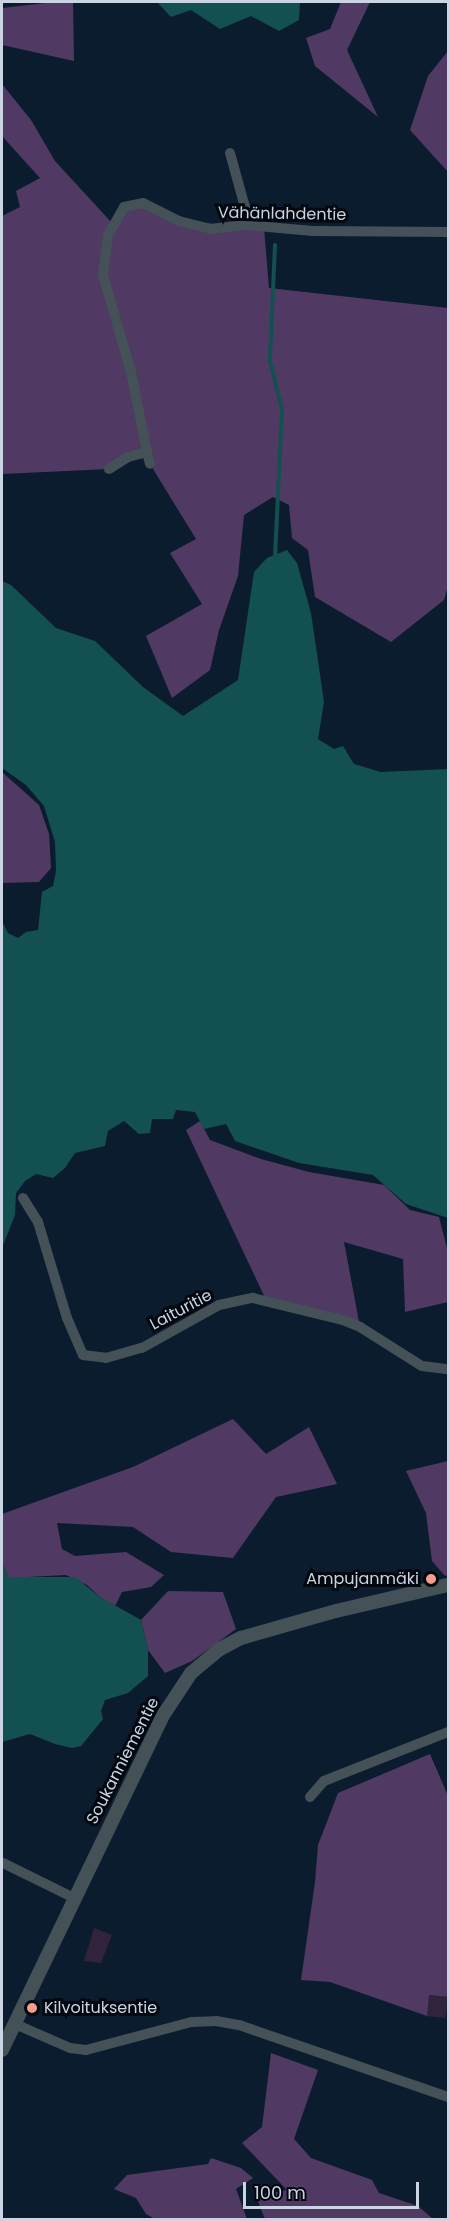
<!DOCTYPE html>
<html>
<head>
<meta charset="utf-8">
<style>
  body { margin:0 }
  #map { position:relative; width:450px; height:2221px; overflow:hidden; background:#0c1c2f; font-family:Poppins,sans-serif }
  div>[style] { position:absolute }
  .green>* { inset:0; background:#31233c; transform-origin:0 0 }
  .forest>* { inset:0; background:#503963 }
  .water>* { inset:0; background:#135051 }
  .stream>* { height:4px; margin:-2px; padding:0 2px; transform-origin:2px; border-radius:2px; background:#135051 }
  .minor>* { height:10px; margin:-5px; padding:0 5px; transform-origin:5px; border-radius:5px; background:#445157 }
  .tertiary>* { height:14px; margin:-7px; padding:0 7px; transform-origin:7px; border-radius:7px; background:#445157 }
  .dots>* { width:16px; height:16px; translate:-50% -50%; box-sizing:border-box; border:3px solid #02070e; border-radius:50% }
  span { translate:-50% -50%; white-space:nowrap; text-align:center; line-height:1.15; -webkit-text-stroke:6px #02070e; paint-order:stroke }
  .street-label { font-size:16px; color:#cad4e2 }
  .poi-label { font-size:16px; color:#cad4e2 }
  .right { translate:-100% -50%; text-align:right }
  .left { translate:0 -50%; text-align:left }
  .frame { position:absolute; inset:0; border:3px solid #cad4e2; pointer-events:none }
  .scale { position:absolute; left:243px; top:2182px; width:176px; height:27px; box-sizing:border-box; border:3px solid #cad4e2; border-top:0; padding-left:8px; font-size:18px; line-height:21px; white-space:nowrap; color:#cad4e2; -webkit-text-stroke:4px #02070e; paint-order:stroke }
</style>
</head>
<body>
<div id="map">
  <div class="green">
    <i style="clip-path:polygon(94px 1928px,112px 1935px,101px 1963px,84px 1961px)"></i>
    <i style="left:428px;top:1995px;width:20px;height:21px;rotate:6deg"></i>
  </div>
  <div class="forest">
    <i style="clip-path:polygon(54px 2px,73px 2px,74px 61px,2px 45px,2px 8px)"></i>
    <i style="clip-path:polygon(341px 2px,370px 2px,347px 50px,378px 117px,315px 66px,306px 38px,330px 29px)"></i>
    <i style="clip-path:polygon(448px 51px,448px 172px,410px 130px,428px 76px)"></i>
    <i style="clip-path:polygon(2px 84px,31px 120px,55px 161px,112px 223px,124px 207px,143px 203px,179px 221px,264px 228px,269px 288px,448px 308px,448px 586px,444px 600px,391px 642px,315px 597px,308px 550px,292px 538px,289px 505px,273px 497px,244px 515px,238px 576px,219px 630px,210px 670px,172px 698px,146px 636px,202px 604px,170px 553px,196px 539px,150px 464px,147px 452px,109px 469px,2px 474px,2px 216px,20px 207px,16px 191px,40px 178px,2px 136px)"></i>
    <i style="clip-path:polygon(2px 772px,39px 805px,49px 834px,51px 868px,39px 882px,2px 883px)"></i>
    <i style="clip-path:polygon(200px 1121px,210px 1140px,261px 1159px,309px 1172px,384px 1185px,410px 1210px,439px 1217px,448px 1252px,448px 1302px,405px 1312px,403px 1259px,344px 1242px,360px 1327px,266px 1300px,186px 1130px)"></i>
    <i style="clip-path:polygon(233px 1419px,266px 1454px,309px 1427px,337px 1484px,276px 1497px,233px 1558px,171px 1552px,133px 1527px,57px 1523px,62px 1549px,75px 1556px,126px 1552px,164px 1575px,151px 1587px,122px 1592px,115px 1606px,100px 1597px,87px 1585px,66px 1575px,9px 1578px,2px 1563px,2px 1514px,133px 1467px)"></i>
    <i style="clip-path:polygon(448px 1461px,448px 1575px,445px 1576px,432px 1561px,426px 1513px,406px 1471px)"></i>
    <i style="clip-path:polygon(168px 1591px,223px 1592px,236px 1629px,192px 1661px,165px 1673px,148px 1650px,141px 1620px)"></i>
    <i style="clip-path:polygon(430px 1754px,448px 1796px,448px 1997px,429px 1995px,427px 2016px,330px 1982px,301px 1980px,315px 1882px,318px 1845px,338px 1793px)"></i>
    <i style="clip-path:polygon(271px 2053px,318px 2070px,294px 2139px,311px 2158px,372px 2180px,379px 2193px,418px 2206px,433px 2219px,267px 2220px,264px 2217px,256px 2196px,287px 2190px,242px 2143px,262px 2127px)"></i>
    <i style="clip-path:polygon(211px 2158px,241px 2168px,253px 2178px,236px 2189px,247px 2219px,155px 2219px,146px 2214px,136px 2198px,114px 2189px,127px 2175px,208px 2164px)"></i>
  </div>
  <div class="water">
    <i style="clip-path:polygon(157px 2px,300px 2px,299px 20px,279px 31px,251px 16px,220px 29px,191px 10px,171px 17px)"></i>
    <i style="clip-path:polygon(287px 550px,297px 563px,311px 613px,324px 702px,318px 739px,334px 749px,343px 746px,354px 764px,381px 772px,448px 769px,448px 1218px,406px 1204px,373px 1175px,299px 1163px,235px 1141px,226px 1124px,204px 1129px,195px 1112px,176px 1110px,173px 1119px,152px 1119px,150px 1133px,139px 1134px,124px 1121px,108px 1131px,105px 1146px,75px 1153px,65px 1168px,53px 1178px,36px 1174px,25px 1181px,16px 1193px,15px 1215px,2px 1248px,2px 921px,8px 933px,18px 938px,26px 932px,38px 930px,42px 892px,53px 886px,56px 871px,55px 842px,44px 806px,26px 785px,2px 768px,2px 581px,11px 585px,56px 628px,95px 641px,143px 687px,183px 716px,238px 680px,254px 572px,267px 558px)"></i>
    <i style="clip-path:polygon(2px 1563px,9px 1577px,75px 1577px,100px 1597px,141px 1620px,148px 1650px,148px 1676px,128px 1693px,105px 1700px,101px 1711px,103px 1719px,81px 1746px,72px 1748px,55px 1744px,30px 1734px,2px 1742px)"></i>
  </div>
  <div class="stream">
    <i style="left:275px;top:245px;width:116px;rotate:92.5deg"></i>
    <i style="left:270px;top:361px;width:49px;rotate:76deg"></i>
    <i style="left:282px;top:409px;width:146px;rotate:92.7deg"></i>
  </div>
  <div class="minor">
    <i style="left:230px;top:153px;width:56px;rotate:74.5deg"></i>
    <i style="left:245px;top:207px;width:18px;rotate:90deg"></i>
    <i style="left:147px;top:452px;width:12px;rotate:76deg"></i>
    <i style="left:109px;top:469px;width:22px;rotate:-32deg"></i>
    <i style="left:128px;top:457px;width:20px;rotate:-15deg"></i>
    <i style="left:147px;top:452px;width:82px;rotate:-101.3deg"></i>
    <i style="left:131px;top:372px;width:101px;rotate:-106.1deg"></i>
    <i style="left:103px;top:275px;width:40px;rotate:-82.9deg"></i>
    <i style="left:108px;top:235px;width:32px;rotate:-60deg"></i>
    <i style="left:124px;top:207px;width:19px;rotate:-12deg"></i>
    <i style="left:143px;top:203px;width:40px;rotate:26.6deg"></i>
    <i style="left:179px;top:221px;width:33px;rotate:14deg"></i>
    <i style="left:211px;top:229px;width:34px;rotate:-7deg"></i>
    <i style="left:245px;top:225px;width:68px;rotate:5deg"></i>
    <i style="left:313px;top:231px;width:135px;rotate:0.4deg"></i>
    <i style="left:23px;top:1198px;width:28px;rotate:58deg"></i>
    <i style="left:38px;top:1222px;width:100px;rotate:73.2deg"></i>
    <i style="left:67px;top:1318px;width:40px;rotate:66.6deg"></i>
    <i style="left:83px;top:1355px;width:23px;rotate:7deg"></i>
    <i style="left:106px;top:1358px;width:37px;rotate:-16deg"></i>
    <i style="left:142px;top:1348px;width:88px;rotate:-29.2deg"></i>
    <i style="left:219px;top:1305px;width:35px;rotate:-12deg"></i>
    <i style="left:253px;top:1298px;width:93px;rotate:13.7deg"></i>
    <i style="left:343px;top:1320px;width:18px;rotate:22deg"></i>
    <i style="left:360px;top:1327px;width:73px;rotate:32.2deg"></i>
    <i style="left:422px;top:1366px;width:26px;rotate:7deg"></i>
    <i style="left:310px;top:1797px;width:21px;rotate:-49deg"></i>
    <i style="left:324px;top:1781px;width:133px;rotate:-21.6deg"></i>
    <i style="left:3px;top:1863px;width:79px;rotate:26.2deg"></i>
    <i style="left:15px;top:2024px;width:60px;rotate:23.6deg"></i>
    <i style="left:70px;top:2048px;width:16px;rotate:7deg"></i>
    <i style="left:86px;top:2050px;width:109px;rotate:-14.9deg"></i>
    <i style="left:191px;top:2022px;width:25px;rotate:-2deg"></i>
    <i style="left:216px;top:2021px;width:23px;rotate:10deg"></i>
    <i style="left:239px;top:2025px;width:221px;rotate:19deg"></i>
  </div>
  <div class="tertiary">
    <i style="left:2px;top:2050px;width:369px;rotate:-64.3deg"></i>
    <i style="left:162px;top:1717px;width:53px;rotate:-56.6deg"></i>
    <i style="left:191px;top:1673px;width:38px;rotate:-40deg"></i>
    <i style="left:220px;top:1649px;width:24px;rotate:-28deg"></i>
    <i style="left:241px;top:1638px;width:99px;rotate:-15.9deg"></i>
    <i style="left:336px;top:1611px;width:115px;rotate:-13.1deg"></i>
  </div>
  <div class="dots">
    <i style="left:431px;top:1579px;background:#f49d8c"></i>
    <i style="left:32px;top:2008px;background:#f49d8c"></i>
  </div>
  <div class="street-label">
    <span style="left:282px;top:214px;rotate:1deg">Vähänlahdentie</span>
    <span style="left:181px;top:1310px;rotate:-28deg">Laituritie</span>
    <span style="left:123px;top:1761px;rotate:-63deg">Soukanniementie</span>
  </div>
  <div class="poi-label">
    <span class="right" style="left:419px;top:1579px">Ampujanmäki</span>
    <span class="left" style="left:44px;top:2008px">Kilvoituksentie</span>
  </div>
  <div class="frame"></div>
  <div class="scale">100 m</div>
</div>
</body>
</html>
